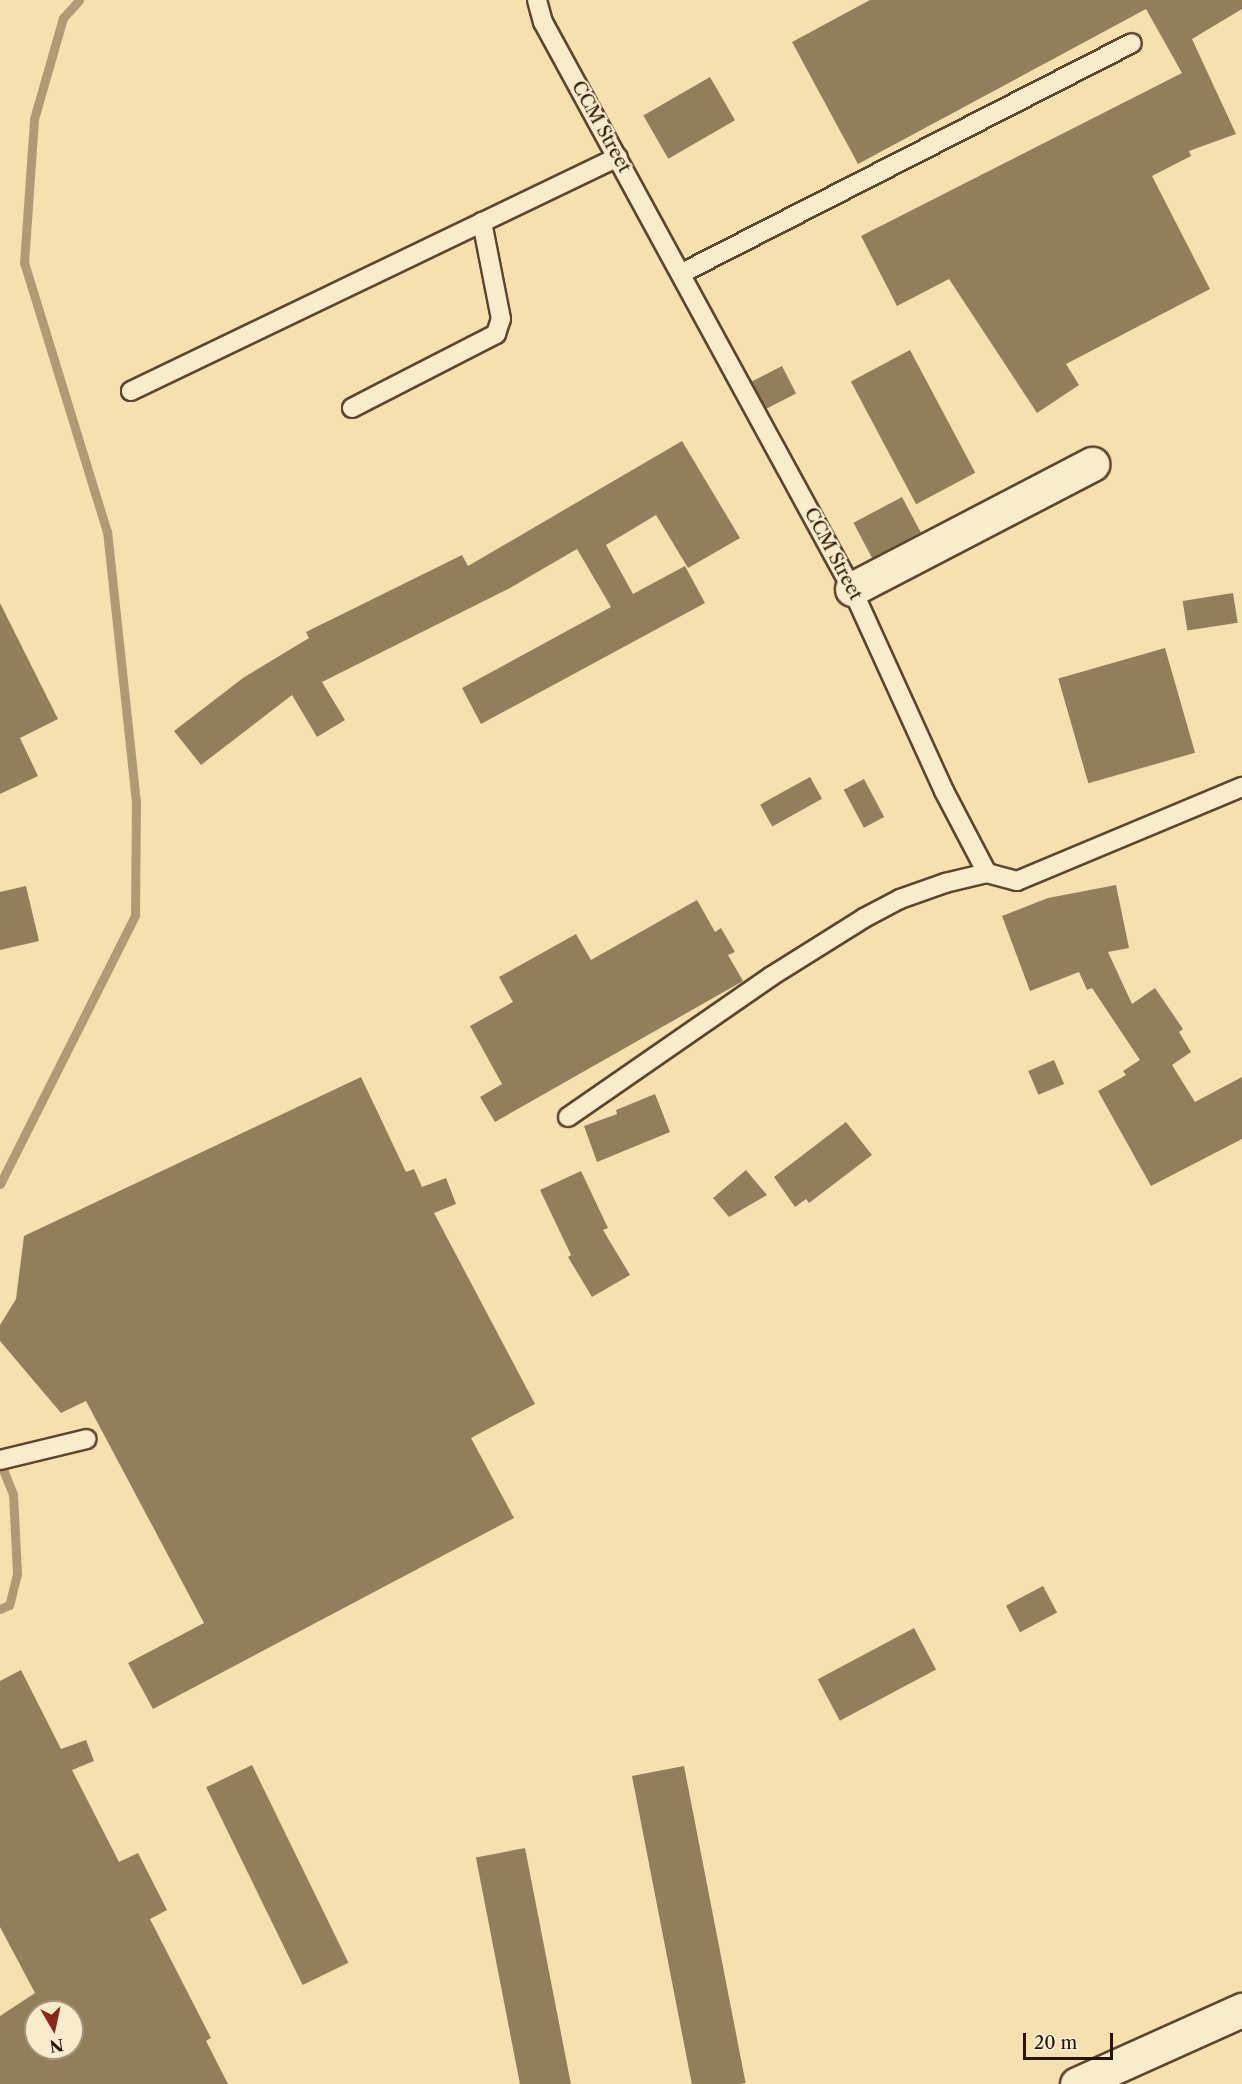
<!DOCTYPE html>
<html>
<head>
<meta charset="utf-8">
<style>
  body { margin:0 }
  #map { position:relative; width:1242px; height:2084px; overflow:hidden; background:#f6e0b0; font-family:"Libre Caslon Text",serif }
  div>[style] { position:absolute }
  .stream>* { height:9px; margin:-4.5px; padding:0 4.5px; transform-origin:4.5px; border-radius:4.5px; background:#b09a74 }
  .building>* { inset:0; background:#937e5c; transform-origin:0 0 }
  .roads { filter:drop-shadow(2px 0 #5c462d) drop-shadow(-2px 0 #5c462d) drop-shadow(0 2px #5c462d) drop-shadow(0 -2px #5c462d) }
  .service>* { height:18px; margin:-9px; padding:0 9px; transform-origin:9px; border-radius:9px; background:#f9ebcc }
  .minor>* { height:33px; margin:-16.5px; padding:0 16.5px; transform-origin:16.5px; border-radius:16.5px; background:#f9ebcc }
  span { translate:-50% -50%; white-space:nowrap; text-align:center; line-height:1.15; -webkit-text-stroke:4.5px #f9ebcc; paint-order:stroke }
  .street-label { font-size:18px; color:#281301 }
  .north { position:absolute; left:24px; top:2000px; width:60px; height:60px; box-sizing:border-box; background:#f9ebcc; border:2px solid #a5957b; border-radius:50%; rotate:171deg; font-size:16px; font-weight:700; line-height:24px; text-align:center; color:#281301 }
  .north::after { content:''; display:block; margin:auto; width:21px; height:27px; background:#8f2418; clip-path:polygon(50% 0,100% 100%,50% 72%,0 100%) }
  .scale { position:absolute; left:1023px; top:2033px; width:90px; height:27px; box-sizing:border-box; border:3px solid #281301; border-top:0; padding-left:8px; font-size:18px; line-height:21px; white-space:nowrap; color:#281301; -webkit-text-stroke:4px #f9ebcc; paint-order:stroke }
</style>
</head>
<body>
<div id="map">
  <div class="stream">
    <i style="left:0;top:1184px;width:301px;rotate:-63.3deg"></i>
    <i style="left:135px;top:915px;width:113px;rotate:-89.5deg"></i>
    <i style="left:136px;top:802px;width:272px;rotate:-96.1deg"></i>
    <i style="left:107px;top:532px;width:282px;rotate:-107.1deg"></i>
    <i style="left:24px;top:263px;width:144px;rotate:-86deg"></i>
    <i style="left:34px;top:119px;width:105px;rotate:-74deg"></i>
    <i style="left:63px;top:18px;width:24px;rotate:-48deg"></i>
    <i style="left:0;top:1462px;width:35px;rotate:68deg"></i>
    <i style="left:13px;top:1494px;width:80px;rotate:87.1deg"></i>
    <i style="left:17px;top:1574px;width:32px;rotate:104deg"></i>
    <i style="left:9px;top:1605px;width:10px;rotate:156deg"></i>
  </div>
  <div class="building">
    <i style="clip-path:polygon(870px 0,1242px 0,1242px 9px,1192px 39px,1236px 134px,1189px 151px,1191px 156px,1152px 176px,1210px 289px,1066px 364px,1079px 385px,1037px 413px,949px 279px,897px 306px,861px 236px,1182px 73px,1146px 9px,858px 164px,792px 42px)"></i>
    <i style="left:710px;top:77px;width:50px;height:77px;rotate:60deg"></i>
    <i style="left:910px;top:350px;width:139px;height:67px;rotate:62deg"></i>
    <i style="left:782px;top:366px;width:31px;height:34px;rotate:63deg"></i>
    <i style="clip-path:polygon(682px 441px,740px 538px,688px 568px,656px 515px,606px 545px,633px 594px,685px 566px,705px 603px,481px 724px,462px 688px,611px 607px,577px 549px,510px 588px,322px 682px,345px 720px,317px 737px,292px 695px,201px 765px,174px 731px,243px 678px,309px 638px,306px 632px,462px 555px,468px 566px)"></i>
    <i style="left:902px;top:497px;width:40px;height:55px;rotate:62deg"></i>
    <i style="left:1233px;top:593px;width:30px;height:51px;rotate:81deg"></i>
    <i style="clip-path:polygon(0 603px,58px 719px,20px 738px,38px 776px,0 794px)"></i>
    <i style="left:1165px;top:648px;width:109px;height:111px;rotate:74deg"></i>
    <i style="left:810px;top:777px;width:25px;height:57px;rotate:61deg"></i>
    <i style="left:864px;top:779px;width:43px;height:23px;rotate:62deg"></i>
    <i style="clip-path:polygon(1116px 885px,1129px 948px,1108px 952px,1132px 1004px,1155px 988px,1183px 1029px,1179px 1032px,1191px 1052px,1172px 1065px,1195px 1102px,1242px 1077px,1242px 1139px,1151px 1186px,1098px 1091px,1126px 1075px,1123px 1071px,1140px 1060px,1092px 988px,1087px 990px,1079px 972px,1030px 991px,1002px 916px,1048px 898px)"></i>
    <i style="clip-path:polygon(26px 886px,39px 941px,0 950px,0 892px)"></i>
    <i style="clip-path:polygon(697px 900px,715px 932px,721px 928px,735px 952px,728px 955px,743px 981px,495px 1122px,480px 1097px,502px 1084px,470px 1026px,513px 1002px,499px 977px,576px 934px,591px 960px)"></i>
    <i style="left:1054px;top:1060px;width:26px;height:28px;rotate:67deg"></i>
    <i style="clip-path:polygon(361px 1077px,406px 1172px,414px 1169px,422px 1187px,446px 1178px,456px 1204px,434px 1213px,535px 1404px,471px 1438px,514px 1518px,153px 1709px,128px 1663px,204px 1623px,86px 1401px,61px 1413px,0 1341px,0 1325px,16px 1299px,24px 1236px)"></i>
    <i style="clip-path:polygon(655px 1094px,670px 1132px,597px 1162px,584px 1126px,617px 1114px,616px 1110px)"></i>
    <i style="clip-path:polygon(846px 1122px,872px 1155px,809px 1203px,806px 1199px,795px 1207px,774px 1177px)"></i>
    <i style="clip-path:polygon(746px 1170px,767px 1195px,729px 1217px,713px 1198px)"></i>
    <i style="clip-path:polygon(581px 1171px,608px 1228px,603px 1230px,630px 1275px,592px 1297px,568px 1257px,571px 1255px,540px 1190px)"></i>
    <i style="left:1043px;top:1586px;width:30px;height:42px;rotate:62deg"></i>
    <i style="left:914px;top:1628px;width:47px;height:109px;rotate:62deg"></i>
    <i style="clip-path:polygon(evenodd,21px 1670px,61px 1749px,86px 1740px,94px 1761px,72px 1770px,119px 1862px,138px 1853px,167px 1910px,150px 1919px,211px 2038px,206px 2041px,228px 2084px,0 2084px,0 2016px,35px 1993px,0 1927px,0 1681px,21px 1670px,36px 2012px,72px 2012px,72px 2048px,36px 2048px,36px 2012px)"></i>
    <i style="left:252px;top:1765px;width:220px;height:51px;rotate:64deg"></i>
    <i style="left:684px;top:1766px;width:323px;height:53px;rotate:79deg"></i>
    <i style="left:525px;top:1848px;width:241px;height:50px;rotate:79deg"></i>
  </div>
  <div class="roads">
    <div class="service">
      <i style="left:537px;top:0;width:23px;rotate:75deg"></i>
      <i style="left:543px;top:22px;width:646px;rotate:61.41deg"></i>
      <i style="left:852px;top:589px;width:222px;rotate:65.5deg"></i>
      <i style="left:944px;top:791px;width:93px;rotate:62.3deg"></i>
      <i style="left:987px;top:873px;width:31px;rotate:15deg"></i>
      <i style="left:1017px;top:881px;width:244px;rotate:-22.7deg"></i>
      <i style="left:682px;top:273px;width:505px;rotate:-27.07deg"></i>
      <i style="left:131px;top:391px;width:540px;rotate:-25.66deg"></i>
      <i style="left:352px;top:408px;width:162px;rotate:-27.2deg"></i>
      <i style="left:496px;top:334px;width:16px;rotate:-72deg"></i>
      <i style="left:501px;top:319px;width:99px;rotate:-101.1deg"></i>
      <i style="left:568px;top:1117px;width:246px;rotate:-34.7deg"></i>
      <i style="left:770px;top:977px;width:111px;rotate:-32.1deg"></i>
      <i style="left:864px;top:918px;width:41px;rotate:-27.8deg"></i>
      <i style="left:900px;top:899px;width:48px;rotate:-19.6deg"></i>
      <i style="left:945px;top:883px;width:43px;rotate:-13.4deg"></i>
      <i style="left:0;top:1460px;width:89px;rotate:-13.6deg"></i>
    </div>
    <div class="minor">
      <i style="left:852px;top:589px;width:271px;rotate:-27.5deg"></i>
      <i style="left:1077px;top:2084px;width:181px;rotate:-24.2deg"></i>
    </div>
  </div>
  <div class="street-label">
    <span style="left:601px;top:127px;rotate:61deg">CCM Street</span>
    <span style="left:833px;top:554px;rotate:62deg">CCM Street</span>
  </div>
  <div class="north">N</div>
  <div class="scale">20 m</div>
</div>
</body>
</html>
